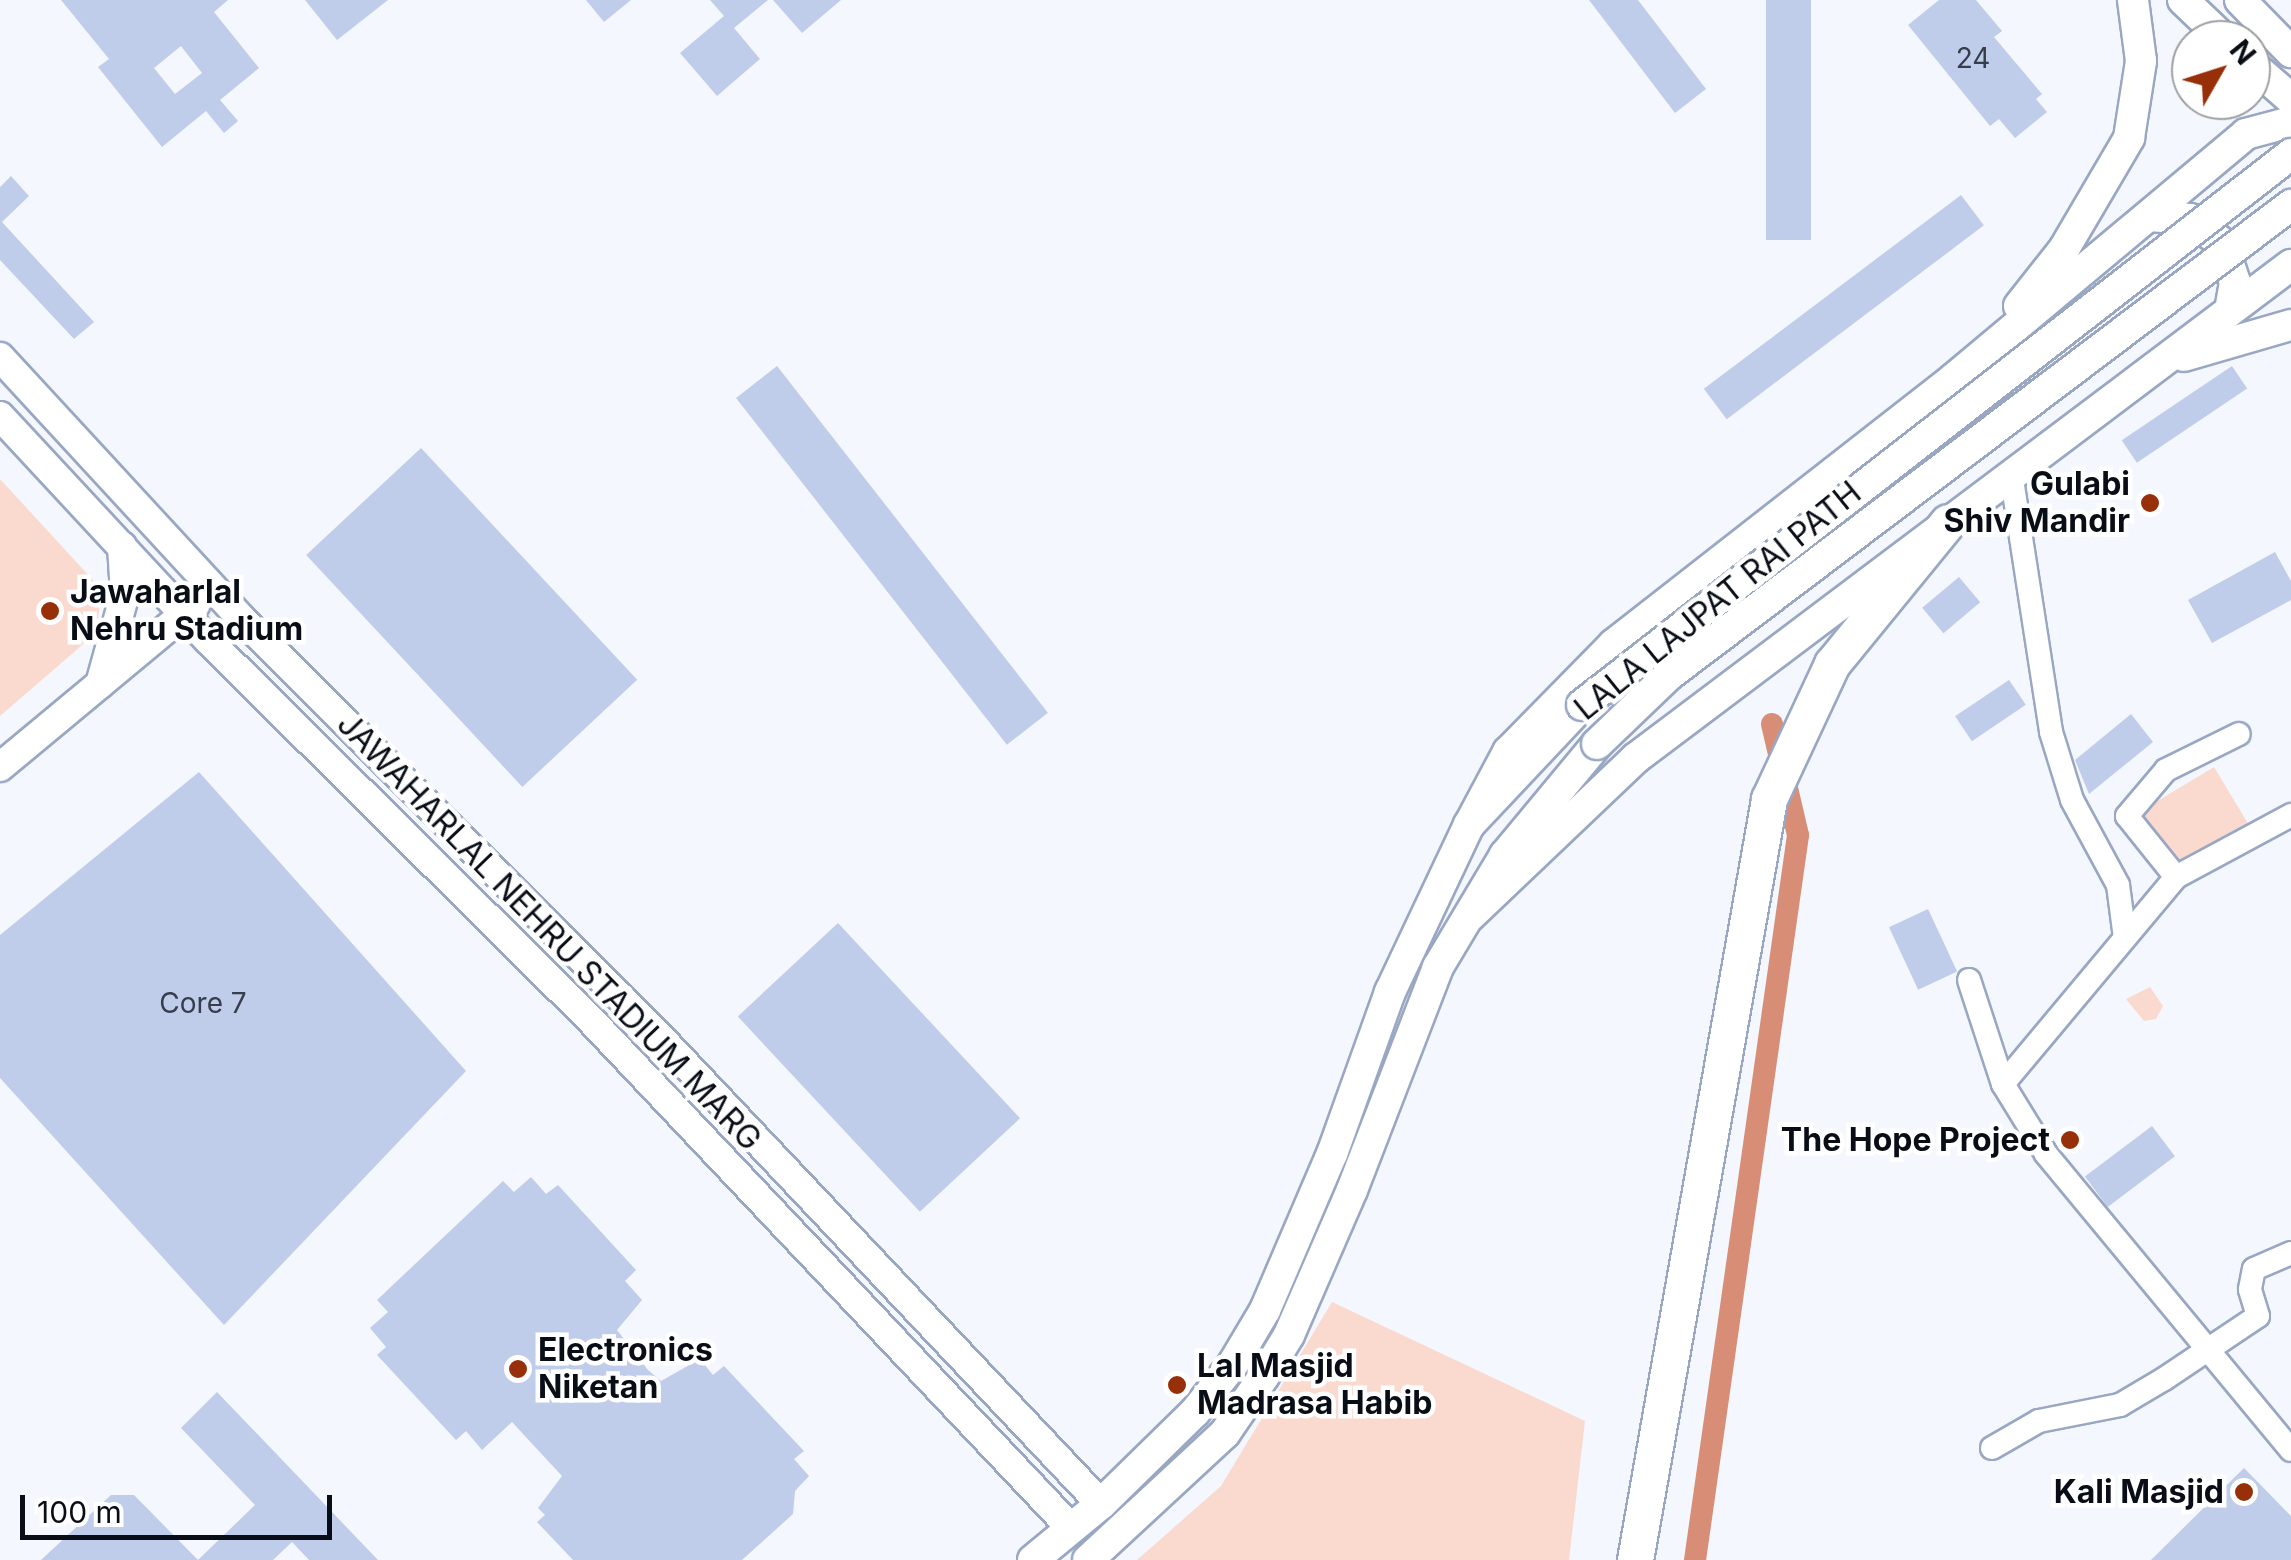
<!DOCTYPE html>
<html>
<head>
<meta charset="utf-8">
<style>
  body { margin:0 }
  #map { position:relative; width:2291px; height:1560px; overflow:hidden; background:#f4f7fd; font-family:Inter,sans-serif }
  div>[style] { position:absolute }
  .green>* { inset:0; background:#fad9ce; transform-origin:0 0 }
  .canal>* { height:22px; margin:-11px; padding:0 11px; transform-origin:11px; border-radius:11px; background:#d88d76 }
  .building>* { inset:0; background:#bfcdeb; transform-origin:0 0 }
  .roads { filter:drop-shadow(2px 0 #99a7c3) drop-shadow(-2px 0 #99a7c3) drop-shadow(0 2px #99a7c3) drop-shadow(0 -2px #99a7c3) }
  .minor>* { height:22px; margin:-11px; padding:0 11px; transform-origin:11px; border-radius:11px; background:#fff }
  .tertiary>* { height:28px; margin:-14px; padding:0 14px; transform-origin:14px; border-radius:14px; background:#fff }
  .secondary>* { height:30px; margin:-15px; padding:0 15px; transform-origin:15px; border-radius:15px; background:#fff }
  .trunk>* { height:35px; margin:-17.5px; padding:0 17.5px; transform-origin:17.5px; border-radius:17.5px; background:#fff }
  .bridges { filter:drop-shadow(2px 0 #99a7c3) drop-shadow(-2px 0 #99a7c3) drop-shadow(0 2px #99a7c3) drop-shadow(0 -2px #99a7c3) }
  .secondary-bridge>* { height:30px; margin:-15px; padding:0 15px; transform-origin:15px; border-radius:15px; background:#fff }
  .dots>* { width:28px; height:28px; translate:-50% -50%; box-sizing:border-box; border:5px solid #fff; border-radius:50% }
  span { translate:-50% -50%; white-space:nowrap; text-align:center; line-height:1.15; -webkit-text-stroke:9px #fff; paint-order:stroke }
  .number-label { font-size:28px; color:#363d4b }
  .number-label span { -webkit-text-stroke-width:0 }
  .poi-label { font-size:32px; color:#080d16; font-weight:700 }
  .right { translate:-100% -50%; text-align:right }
  .left { translate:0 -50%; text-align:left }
  .street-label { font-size:32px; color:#080d16 }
  .north { position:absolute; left:2171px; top:20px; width:100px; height:100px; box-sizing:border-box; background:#fff; border:2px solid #9c9ea2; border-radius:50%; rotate:51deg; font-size:28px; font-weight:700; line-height:40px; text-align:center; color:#080d16 }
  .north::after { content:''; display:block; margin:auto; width:35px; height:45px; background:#973009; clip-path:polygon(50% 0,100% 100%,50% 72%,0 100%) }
  .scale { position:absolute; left:20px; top:1495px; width:312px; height:45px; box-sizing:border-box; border:5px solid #080d16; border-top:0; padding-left:12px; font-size:30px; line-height:35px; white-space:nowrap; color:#080d16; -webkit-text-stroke:8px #fff; paint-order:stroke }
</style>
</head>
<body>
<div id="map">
  <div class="green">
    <i style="clip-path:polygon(0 479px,102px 590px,96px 633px,0 716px)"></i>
    <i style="left:2214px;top:767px;width:66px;height:92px;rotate:59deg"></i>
    <i style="clip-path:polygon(2150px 987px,2163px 1006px,2156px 1019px,2144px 1021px,2126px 999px)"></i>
    <i style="clip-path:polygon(1332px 1302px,1585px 1421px,1569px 1560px,1137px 1560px,1221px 1486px)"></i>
  </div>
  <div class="canal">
    <i style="left:1695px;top:1560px;width:732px;rotate:-81.91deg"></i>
    <i style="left:1798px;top:835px;width:114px;rotate:-103.2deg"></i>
  </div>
  <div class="building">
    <i style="clip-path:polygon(evenodd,61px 0,228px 0,214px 12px,259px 68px,220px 100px,238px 121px,224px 133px,206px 111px,162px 147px,98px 67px,109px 59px,61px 0,181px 46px,202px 73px,175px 94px,154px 68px,181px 46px)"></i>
    <i style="clip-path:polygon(305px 0,388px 0,337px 40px)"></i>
    <i style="clip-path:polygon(586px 0,631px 0,604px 22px)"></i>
    <i style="clip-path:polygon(710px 0,768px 0,734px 28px,760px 59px,717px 96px,680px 53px,724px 16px)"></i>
    <i style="clip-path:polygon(773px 0,841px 0,802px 33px)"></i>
    <i style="clip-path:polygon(1589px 0,1638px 0,1706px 89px,1675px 113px)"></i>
    <i style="left:1766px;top:0;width:45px;height:240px"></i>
    <i style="clip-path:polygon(1939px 0,1976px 0,2002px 31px,1994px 37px,2042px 94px,2036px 99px,2047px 112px,2015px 138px,1999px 119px,1990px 126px,1908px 25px)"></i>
    <i style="clip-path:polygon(11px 176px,29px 196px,2px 222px,94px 322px,74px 339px,0 260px,0 187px)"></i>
    <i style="left:1961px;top:195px;width:38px;height:322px;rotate:53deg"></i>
    <i style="left:777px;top:366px;width:440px;height:52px;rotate:52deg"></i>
    <i style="left:2232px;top:366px;width:27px;height:133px;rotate:56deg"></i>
    <i style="left:421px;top:448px;width:317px;height:157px;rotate:47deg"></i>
    <i style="clip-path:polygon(2275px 552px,2291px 581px,2291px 600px,2212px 643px,2188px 600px)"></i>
    <i style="left:1959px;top:577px;width:33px;height:48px;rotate:50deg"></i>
    <i style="left:2009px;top:680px;width:30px;height:65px;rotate:56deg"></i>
    <i style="clip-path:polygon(2131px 714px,2153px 742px,2089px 794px,2075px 760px)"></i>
    <i style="clip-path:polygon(199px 772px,466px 1071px,224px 1325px,0 1078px,0 935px)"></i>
    <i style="left:1928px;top:909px;width:69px;height:43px;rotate:65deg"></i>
    <i style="left:838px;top:923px;width:267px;height:137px;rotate:47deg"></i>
    <i style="left:2152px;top:1126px;width:38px;height:84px;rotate:53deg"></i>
    <i style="clip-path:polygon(531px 1177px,546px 1194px,558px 1185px,636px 1270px,625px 1281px,642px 1300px,617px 1330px,648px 1370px,661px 1381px,700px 1359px,713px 1375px,724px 1366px,804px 1451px,794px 1459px,809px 1476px,795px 1491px,793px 1514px,742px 1560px,573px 1560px,537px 1522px,545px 1515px,538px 1508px,562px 1476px,512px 1422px,482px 1450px,466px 1431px,456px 1440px,377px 1355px,386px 1347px,370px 1328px,388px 1312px,377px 1300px,503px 1181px,514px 1192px)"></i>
    <i style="clip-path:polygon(217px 1392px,378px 1560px,309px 1560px,292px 1542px,273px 1560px,41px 1560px,111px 1495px,134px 1495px,198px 1560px,255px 1505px,181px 1428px)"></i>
    <i style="clip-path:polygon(2244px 1468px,2291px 1516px,2291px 1560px,2151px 1560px)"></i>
  </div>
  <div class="roads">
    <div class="minor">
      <i style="left:2011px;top:473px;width:262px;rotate:81.2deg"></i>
      <i style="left:2051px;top:732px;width:71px;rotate:72.8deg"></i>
      <i style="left:2072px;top:800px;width:97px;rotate:61.6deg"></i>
      <i style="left:2118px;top:885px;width:53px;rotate:82.5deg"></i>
      <i style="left:2176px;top:877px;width:78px;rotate:-128.8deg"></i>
      <i style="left:2127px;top:816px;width:60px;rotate:-49.7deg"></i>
      <i style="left:2166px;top:770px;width:81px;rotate:-26.3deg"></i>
      <i style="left:1969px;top:980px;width:109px;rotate:71.9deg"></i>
      <i style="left:2003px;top:1084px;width:82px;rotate:58.4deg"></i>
      <i style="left:2046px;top:1154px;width:384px;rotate:50.4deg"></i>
      <i style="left:2003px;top:1084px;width:270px;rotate:-50.1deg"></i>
      <i style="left:2176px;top:877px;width:131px;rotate:-28.3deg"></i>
      <i style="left:1992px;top:1448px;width:54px;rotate:-29.9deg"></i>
      <i style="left:2039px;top:1421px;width:83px;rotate:-11.2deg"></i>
      <i style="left:2120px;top:1405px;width:51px;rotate:-30.6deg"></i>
      <i style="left:2164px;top:1379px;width:113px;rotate:-33.8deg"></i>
      <i style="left:2258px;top:1316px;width:28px;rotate:-107deg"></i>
      <i style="left:2250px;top:1289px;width:20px;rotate:-79deg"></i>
      <i style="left:2254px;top:1269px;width:40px;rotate:-23.4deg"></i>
    </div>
    <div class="tertiary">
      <i style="left:0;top:357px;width:354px;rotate:47.3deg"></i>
      <i style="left:240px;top:617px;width:588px;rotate:45deg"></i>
      <i style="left:656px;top:1033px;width:648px;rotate:46.63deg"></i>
      <i style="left:0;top:416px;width:307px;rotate:47.1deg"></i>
      <i style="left:209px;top:641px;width:537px;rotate:44.77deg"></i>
      <i style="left:590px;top:1019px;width:699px;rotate:46.62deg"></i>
      <i style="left:100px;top:684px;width:93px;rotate:-74.5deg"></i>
      <i style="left:125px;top:594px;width:48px;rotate:-93.6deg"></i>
      <i style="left:0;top:767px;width:254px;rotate:-39.7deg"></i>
    </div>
    <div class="secondary">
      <i style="left:2183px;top:0;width:58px;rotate:43.6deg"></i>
      <i style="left:2240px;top:0;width:73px;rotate:45.6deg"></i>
      <i style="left:2251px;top:64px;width:53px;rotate:41.2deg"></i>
      <i style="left:2149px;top:216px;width:41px;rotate:4.2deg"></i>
      <i style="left:2190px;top:219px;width:40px;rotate:37deg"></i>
      <i style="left:2222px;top:243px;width:41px;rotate:71.6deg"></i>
      <i style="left:2235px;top:282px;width:27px;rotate:100deg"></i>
      <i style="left:2019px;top:306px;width:73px;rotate:-51.7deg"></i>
      <i style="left:2064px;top:249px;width:129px;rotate:-59.6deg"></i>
      <i style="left:2129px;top:138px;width:78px;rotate:-81.1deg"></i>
      <i style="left:2141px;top:61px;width:62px;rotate:-97.5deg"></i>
      <i style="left:2184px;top:356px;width:111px;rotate:-16.2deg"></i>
      <i style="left:1469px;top:825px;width:83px;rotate:-61.9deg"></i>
      <i style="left:1508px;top:752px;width:151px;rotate:-45.5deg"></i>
      <i style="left:1614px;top:644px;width:430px;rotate:-38deg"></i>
      <i style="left:1953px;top:379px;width:382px;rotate:-39.9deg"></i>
      <i style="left:2246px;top:134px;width:47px;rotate:-14.9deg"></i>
      <i style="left:1470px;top:916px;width:229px;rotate:-43.6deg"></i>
      <i style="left:1636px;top:758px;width:820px;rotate:-36.97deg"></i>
      <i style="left:1033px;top:1560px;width:88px;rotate:-39.5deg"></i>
      <i style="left:1101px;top:1504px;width:132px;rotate:-44.4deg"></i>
      <i style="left:1195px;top:1412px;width:61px;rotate:-51.6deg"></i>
      <i style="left:1233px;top:1364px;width:63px;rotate:-59.3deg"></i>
      <i style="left:1265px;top:1310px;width:170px;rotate:-66.8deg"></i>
      <i style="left:1332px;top:1154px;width:172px;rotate:-70.3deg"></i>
      <i style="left:1390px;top:992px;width:185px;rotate:-64.7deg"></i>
      <i style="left:1469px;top:825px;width:165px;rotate:-46.7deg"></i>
      <i style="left:1088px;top:1560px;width:187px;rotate:-42.8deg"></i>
      <i style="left:1225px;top:1433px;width:69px;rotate:-55.6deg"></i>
      <i style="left:1264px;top:1376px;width:48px;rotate:-58.6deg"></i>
      <i style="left:1289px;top:1335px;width:158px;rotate:-66.5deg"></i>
      <i style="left:1352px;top:1190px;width:239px;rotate:-68.9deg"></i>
      <i style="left:1438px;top:967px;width:131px;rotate:-59.1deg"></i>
      <i style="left:1505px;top:855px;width:144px;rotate:-50.3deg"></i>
    </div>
    <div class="trunk">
      <i style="left:1635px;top:1560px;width:773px;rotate:-80.01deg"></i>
      <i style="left:1769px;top:799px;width:149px;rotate:-65deg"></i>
      <i style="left:1832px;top:664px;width:183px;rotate:-50.8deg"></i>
    </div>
  </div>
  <div class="bridges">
    <div class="secondary-bridge">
      <i style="left:1582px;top:705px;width:898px;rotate:-37.85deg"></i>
      <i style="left:1597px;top:744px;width:100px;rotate:-43.8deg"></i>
      <i style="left:1669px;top:675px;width:780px;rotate:-37.08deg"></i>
    </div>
  </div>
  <div class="dots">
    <i style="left:2150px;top:503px;background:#973009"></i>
    <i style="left:50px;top:611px;background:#973009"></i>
    <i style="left:2070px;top:1140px;background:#973009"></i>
    <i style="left:518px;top:1369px;background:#973009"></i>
    <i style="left:1177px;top:1385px;background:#973009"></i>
    <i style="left:2244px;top:1492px;background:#973009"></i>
  </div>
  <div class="number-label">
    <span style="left:1973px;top:58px">24</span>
    <span style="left:203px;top:1003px">Core 7</span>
  </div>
  <div class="poi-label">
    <span class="right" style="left:2130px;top:503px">Gulabi<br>Shiv Mandir</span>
    <span class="left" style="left:70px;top:611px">Jawaharlal<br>Nehru Stadium</span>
    <span class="right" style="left:2050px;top:1140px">The Hope Project</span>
    <span class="left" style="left:538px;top:1369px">Electronics<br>Niketan</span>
    <span class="left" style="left:1197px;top:1385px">Lal Masjid<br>Madrasa Habib</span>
    <span class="right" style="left:2224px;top:1492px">Kali Masjid</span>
  </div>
  <div class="street-label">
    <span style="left:1718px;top:601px;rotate:-39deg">LALA LAJPAT RAI PATH</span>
    <span style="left:549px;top:932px;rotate:46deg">JAWAHARLAL NEHRU STADIUM MARG</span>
  </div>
  <div class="north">N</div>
  <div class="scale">100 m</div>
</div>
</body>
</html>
